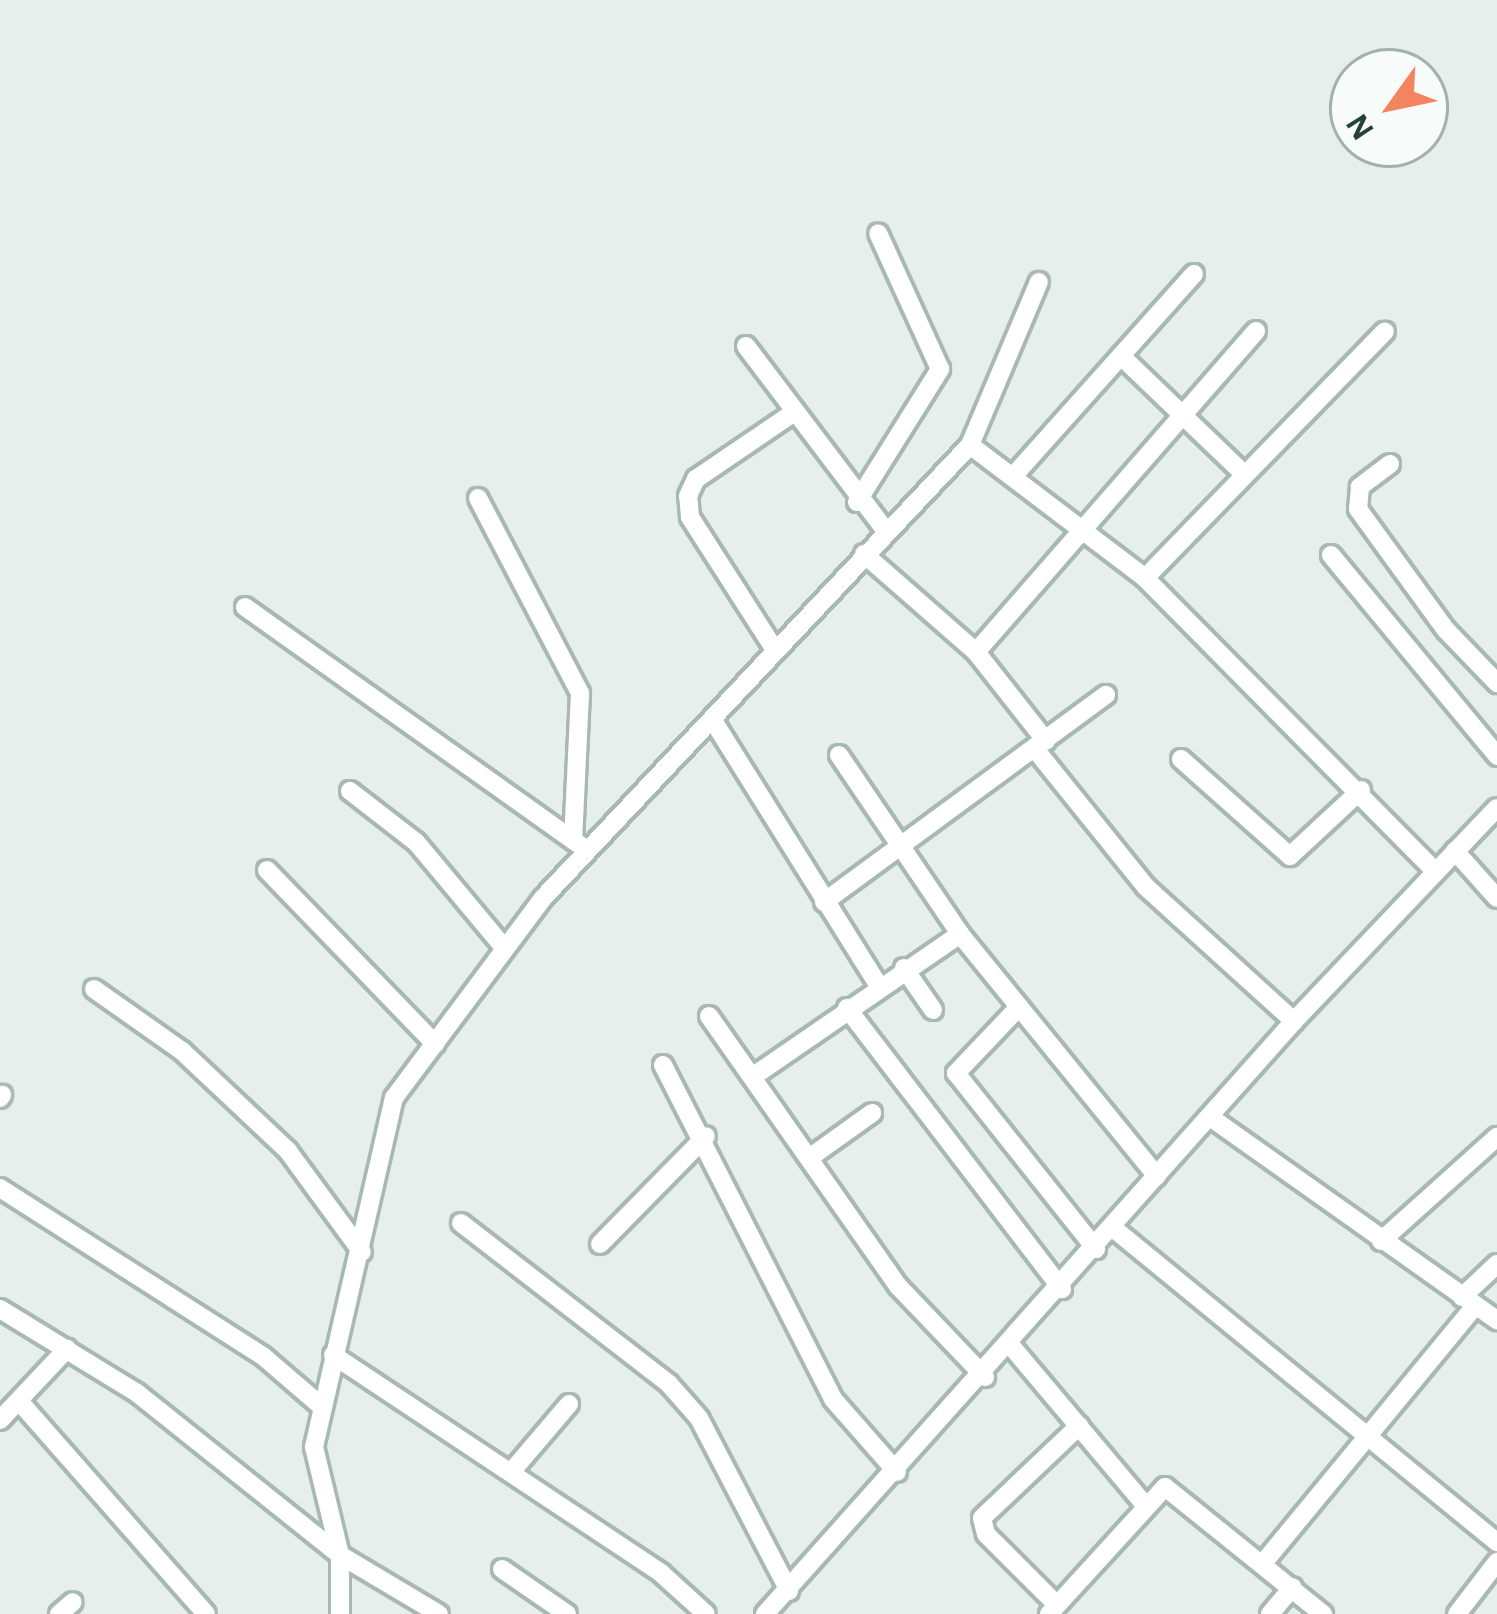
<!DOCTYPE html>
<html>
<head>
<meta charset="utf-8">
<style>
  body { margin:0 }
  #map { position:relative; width:1497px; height:1614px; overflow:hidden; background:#e6efeb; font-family:"Alegreya Sans",sans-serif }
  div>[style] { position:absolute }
  .roads { filter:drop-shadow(3px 0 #a8b8b2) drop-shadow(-3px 0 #a8b8b2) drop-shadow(0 3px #a8b8b2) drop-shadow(0 -3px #a8b8b2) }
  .street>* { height:18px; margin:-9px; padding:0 9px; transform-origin:9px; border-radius:9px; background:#fff }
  span { translate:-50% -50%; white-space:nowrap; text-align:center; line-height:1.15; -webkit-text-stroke:9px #f7fbf9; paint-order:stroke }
  .north { position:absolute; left:1329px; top:48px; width:120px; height:120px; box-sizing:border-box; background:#f7fbf9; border:3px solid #a3b1ad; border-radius:50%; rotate:237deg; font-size:33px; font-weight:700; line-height:48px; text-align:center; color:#24423a }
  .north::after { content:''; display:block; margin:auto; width:42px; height:54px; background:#f4845f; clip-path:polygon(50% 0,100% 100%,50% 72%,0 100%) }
</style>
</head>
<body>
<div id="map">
  <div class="roads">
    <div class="street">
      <i style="left:746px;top:346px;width:232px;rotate:52.9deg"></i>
      <i style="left:1121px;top:356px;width:170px;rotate:43.8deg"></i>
      <i style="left:970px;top:445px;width:220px;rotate:37.2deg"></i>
      <i style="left:1145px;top:578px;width:411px;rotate:45.3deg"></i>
      <i style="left:1390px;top:464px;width:38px;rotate:143deg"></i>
      <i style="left:1360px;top:487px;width:22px;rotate:95deg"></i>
      <i style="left:1358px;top:509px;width:150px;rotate:54deg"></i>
      <i style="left:1446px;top:630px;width:74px;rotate:46.1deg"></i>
      <i style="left:1016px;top:473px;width:267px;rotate:-48.2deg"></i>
      <i style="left:478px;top:498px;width:220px;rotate:62.4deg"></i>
      <i style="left:580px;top:693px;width:147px;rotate:92.7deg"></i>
      <i style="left:857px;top:502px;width:157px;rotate:-58deg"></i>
      <i style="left:940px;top:369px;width:149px;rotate:-114.5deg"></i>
      <i style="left:864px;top:554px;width:149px;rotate:41.2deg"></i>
      <i style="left:976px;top:652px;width:113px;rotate:51.8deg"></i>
      <i style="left:1331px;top:555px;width:261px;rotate:50.4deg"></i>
      <i style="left:1145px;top:578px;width:344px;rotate:-45.8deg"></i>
      <i style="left:245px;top:607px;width:420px;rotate:35.4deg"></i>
      <i style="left:775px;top:650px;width:158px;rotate:-122.6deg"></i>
      <i style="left:690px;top:517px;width:21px;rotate:-95deg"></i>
      <i style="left:688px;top:496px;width:19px;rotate:-65deg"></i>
      <i style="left:696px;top:479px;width:114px;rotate:-34.2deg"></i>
      <i style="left:976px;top:652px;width:426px;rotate:-48.9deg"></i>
      <i style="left:714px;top:722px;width:311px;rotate:58deg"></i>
      <i style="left:1035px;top:749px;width:177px;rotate:51.2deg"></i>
      <i style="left:1146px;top:887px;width:200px;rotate:42.2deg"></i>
      <i style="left:839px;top:755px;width:216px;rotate:55.9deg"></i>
      <i style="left:960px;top:934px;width:312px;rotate:50.9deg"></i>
      <i style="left:1181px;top:759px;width:146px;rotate:41.7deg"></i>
      <i style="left:1290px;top:856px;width:97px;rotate:-42.9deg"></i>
      <i style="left:350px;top:791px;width:83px;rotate:37.7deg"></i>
      <i style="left:416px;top:842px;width:139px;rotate:50.2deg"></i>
      <i style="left:1455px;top:851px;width:63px;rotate:48.2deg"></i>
      <i style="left:267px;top:870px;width:242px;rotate:46deg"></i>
      <i style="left:824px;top:902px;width:350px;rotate:-36.3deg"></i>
      <i style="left:904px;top:968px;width:51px;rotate:55.4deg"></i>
      <i style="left:94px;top:989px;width:108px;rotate:35.2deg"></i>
      <i style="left:182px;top:1051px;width:146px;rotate:43.3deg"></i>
      <i style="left:288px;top:1151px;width:125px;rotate:53.8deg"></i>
      <i style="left:847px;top:1008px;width:354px;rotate:52.6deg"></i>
      <i style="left:1018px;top:1008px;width:90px;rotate:133.6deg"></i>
      <i style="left:956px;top:1073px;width:225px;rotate:51.5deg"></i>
      <i style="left:709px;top:1016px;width:330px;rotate:55deg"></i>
      <i style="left:898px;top:1286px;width:126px;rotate:46.3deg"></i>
      <i style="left:663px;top:1065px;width:375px;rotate:63deg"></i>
      <i style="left:833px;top:1399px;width:97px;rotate:48.8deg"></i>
      <i style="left:755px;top:1075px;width:249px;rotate:-34.5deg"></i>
      <i style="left:0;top:1098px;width:4px;rotate:-56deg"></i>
      <i style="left:1210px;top:1117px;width:352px;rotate:35.3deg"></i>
      <i style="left:812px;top:1156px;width:74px;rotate:-35.6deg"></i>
      <i style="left:0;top:1188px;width:313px;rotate:32.6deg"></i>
      <i style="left:264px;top:1357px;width:75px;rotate:40.7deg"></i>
      <i style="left:461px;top:1223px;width:263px;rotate:37.7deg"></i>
      <i style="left:669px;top:1384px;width:45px;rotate:48.6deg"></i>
      <i style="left:699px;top:1418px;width:195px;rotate:62.5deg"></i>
      <i style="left:1113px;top:1228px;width:496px;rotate:39.3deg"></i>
      <i style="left:1381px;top:1241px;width:156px;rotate:-41.9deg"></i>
      <i style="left:600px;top:1244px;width:151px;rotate:-45.5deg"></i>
      <i style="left:1462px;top:1297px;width:48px;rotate:-43.3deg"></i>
      <i style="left:0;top:1309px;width:161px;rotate:31.5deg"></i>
      <i style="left:137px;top:1393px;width:260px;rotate:38.6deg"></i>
      <i style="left:340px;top:1555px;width:115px;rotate:30.8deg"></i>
      <i style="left:1012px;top:1347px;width:205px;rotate:49.9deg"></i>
      <i style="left:333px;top:1355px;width:395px;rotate:33.6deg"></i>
      <i style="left:662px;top:1574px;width:59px;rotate:42.3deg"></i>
      <i style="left:19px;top:1401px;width:283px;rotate:48.7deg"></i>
      <i style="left:0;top:1420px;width:98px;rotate:-46.7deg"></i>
      <i style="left:512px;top:1471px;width:88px;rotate:-49.6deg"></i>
      <i style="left:1264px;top:1562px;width:332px;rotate:-50.5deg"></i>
      <i style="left:502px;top:1569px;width:79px;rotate:34.7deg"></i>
      <i style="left:1057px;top:1605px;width:100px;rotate:-135deg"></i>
      <i style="left:986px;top:1534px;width:16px;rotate:-104deg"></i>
      <i style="left:982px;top:1518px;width:134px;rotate:-43.5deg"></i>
      <i style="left:59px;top:1614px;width:18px;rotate:-41deg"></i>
      <i style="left:340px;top:1614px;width:59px;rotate:-90deg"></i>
      <i style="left:340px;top:1555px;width:111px;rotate:-103.5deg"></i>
      <i style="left:314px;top:1447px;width:358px;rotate:-77.1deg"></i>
      <i style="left:394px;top:1098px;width:249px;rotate:-53.3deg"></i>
      <i style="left:543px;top:898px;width:623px;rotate:-46.69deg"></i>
      <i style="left:970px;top:445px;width:177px;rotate:-67.1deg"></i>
      <i style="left:765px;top:1614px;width:795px;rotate:-48.26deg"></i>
      <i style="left:1294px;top:1021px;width:294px;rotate:-46.4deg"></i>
      <i style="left:1049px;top:1614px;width:172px;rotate:-47.6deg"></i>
      <i style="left:1165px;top:1487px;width:203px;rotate:38.8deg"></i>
      <i style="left:1270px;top:1614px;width:35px;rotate:-50deg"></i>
      <i style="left:1457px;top:1614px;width:66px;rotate:-52.4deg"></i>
    </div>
  </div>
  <div class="north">N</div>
</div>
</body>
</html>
